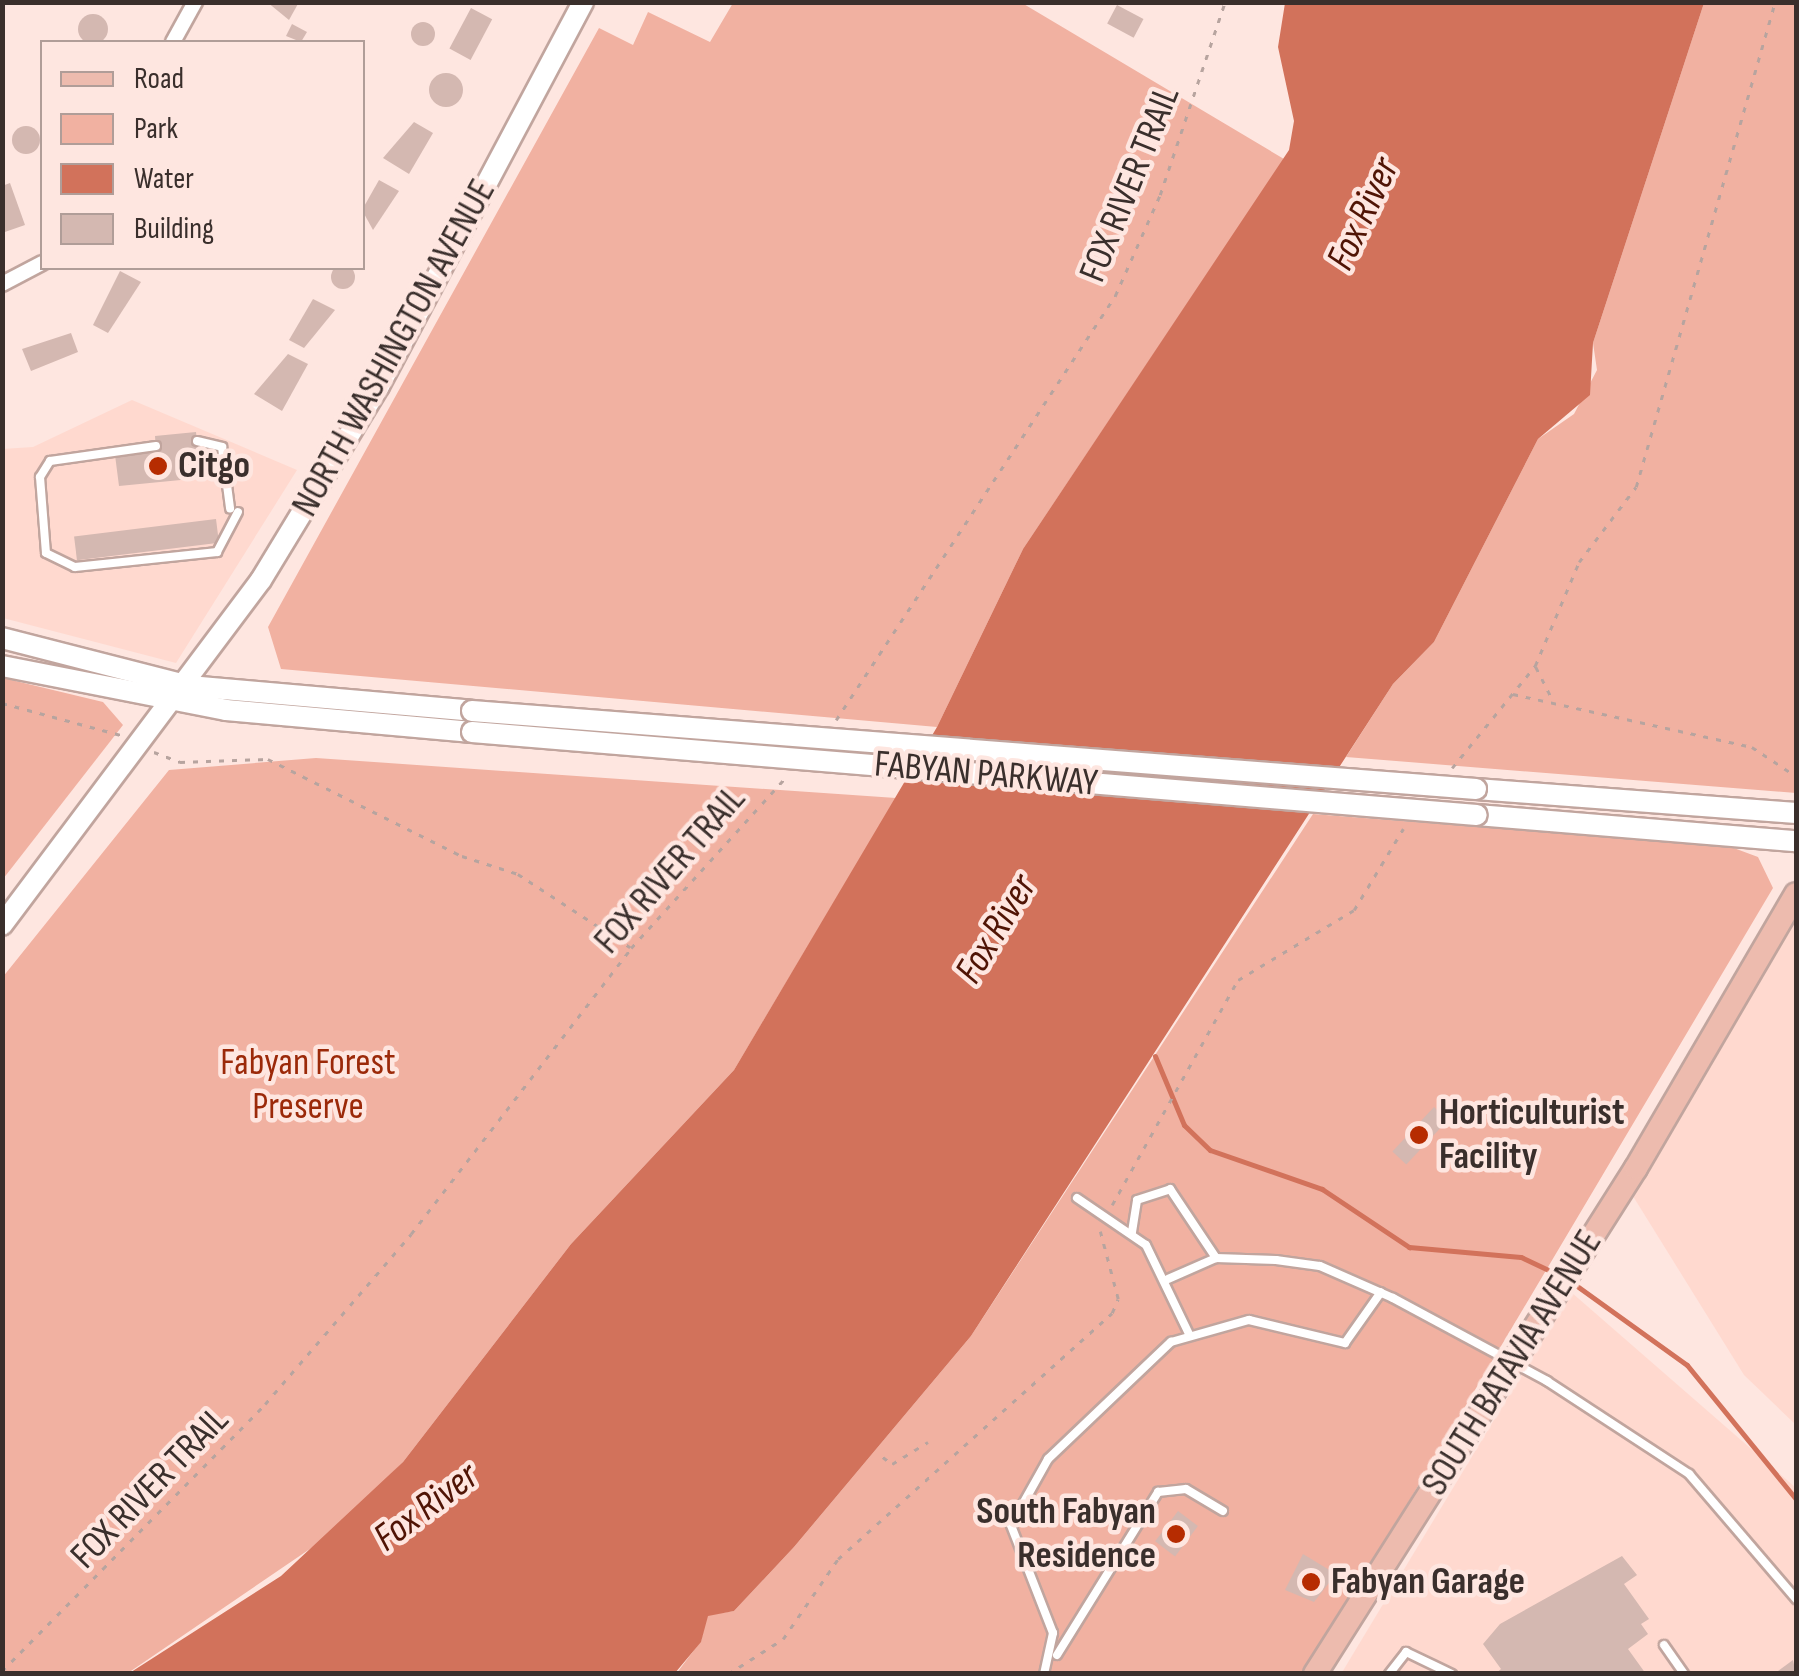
<!DOCTYPE html>
<html>
<head>
<meta charset="utf-8">
<style>
  body { margin:0 }
  #map { position:relative; width:1799px; height:1676px; overflow:hidden; background:#fee6e0; font-family:"Sofia Sans Condensed",sans-serif }
  div>[style] { position:absolute }
  .built>* { inset:0; background:#ffd9cf }
  .green>* { inset:0; background:#f1b1a1 }
  .water>* { inset:0; background:#d2725b }
  .stream>* { height:5px; margin:-2.5px; padding:0 2.5px; transform-origin:2.5px; border-radius:2.5px; background:#d2725b }
  .building>* { inset:0; background:#d4b8b1; transform-origin:0 0 }
  .round { border-radius:50% }
  .path>* { height:2.5px; margin-top:-1.25px; transform-origin:0; background:repeating-linear-gradient(90deg,#b7a49f 0 5px,transparent 0 13px) }
  .roads { filter:drop-shadow(2px 0 #c1a59e) drop-shadow(-2px 0 #c1a59e) drop-shadow(0 2px #c1a59e) drop-shadow(0 -2px #c1a59e) }
  .lane>* { height:8px; margin:-4px; padding:0 4px; transform-origin:4px; border-radius:4px; background:#fff }
  .street>* { height:14px; margin:-7px; padding:0 7px; transform-origin:7px; border-radius:7px; background:#fff }
  .secondary>* { height:20px; margin:-10px; padding:0 10px; transform-origin:10px; border-radius:10px; background:#fff }
  .primary>* { height:22px; margin:-11px; padding:0 11px; transform-origin:11px; border-radius:11px; background:#edbbae }
  .bridges { filter:drop-shadow(2px 0 #c1a59e) drop-shadow(-2px 0 #c1a59e) drop-shadow(0 2px #c1a59e) drop-shadow(0 -2px #c1a59e) }
  .secondary-bridge>* { height:20px; margin:-10px; padding:0 10px; transform-origin:10px; border-radius:10px; background:#fff }
  .dots>* { width:28px; height:28px; translate:-50% -50%; box-sizing:border-box; border:5px solid #fee6e0; border-radius:50% }
  span { translate:-50% -50%; white-space:nowrap; text-align:center; line-height:1.15; -webkit-text-stroke:9px #fee6e0; paint-order:stroke }
  .street-label { font-size:38px; color:#3a2f2c }
  .poi-label { font-size:38px; color:#3a2f2c; font-weight:700 }
  .left { translate:0 -50%; text-align:left }
  .right { translate:-100% -50%; text-align:right }
  .park-label { font-size:38px; color:#9b2909 }
  .water-label { font-size:40px; color:#501405; font-style:italic }
  .frame { position:absolute; inset:0; border:5px solid #3a2f2c; pointer-events:none }
  .legend { position:absolute; left:40px; top:40px; width:325px; height:230px; box-sizing:border-box; background:#fee6e0; border:2px solid #b09d98; margin:0; padding:12px 18px; list-style:none; font-size:30px; color:#3a2f2c }
  .legend li { display:flex; align-items:center; gap:20px; height:50px }
  .legend b { width:50px; border:2px solid #b09d98 }
</style>
</head>
<body>
<div id="map">
  <div class="built">
    <i style="clip-path:polygon(132px 400px,297px 470px,176px 663px,3px 618px,2px 449px,33px 447px)"></i>
    <i style="clip-path:polygon(1796px 910px,1796px 1425px,1744px 1375px,1631px 1193px)"></i>
    <i style="clip-path:polygon(1571px 1292px,1796px 1488px,1796px 1673px,1341px 1674px)"></i>
  </div>
  <div class="green">
    <i style="clip-path:polygon(733px 3px,1022px 3px,1284px 159px,1023px 549px,937px 727px,281px 669px,268px 627px,599px 28px,633px 45px,648px 12px,710px 42px)"></i>
    <i style="clip-path:polygon(1704px 3px,1796px 3px,1796px 793px,1346px 757px,1393px 684px,1434px 642px,1538px 439px,1574px 414px,1597px 370px,1593px 343px)"></i>
    <i style="clip-path:polygon(3px 678px,103px 702px,123px 725px,3px 879px)"></i>
    <i style="clip-path:polygon(316px 758px,896px 798px,734px 1070px,571px 1244px,403px 1462px,326px 1538px,128px 1673px,3px 1673px,2px 978px,169px 770px)"></i>
    <i style="clip-path:polygon(1313px 814px,1731px 847px,1758px 857px,1773px 888px,1307px 1673px,676px 1674px,701px 1641px,707px 1615px,734px 1611px,794px 1547px,971px 1336px)"></i>
  </div>
  <div class="water">
    <i style="clip-path:polygon(1285px 3px,1704px 3px,1593px 343px,1590px 395px,1538px 439px,1434px 642px,1393px 684px,971px 1336px,794px 1547px,734px 1611px,708px 1616px,701px 1642px,675px 1673px,128px 1674px,281px 1576px,403px 1462px,571px 1244px,734px 1070px,937px 727px,1023px 549px,1289px 150px,1294px 121px,1278px 47px)"></i>
  </div>
  <div class="stream">
    <i style="left:1155px;top:1056px;width:75px;rotate:67.2deg"></i>
    <i style="left:1184px;top:1125px;width:36px;rotate:44deg"></i>
    <i style="left:1210px;top:1150px;width:119px;rotate:19.2deg"></i>
    <i style="left:1322px;top:1189px;width:105px;rotate:33.7deg"></i>
    <i style="left:1409px;top:1247px;width:112px;rotate:5.1deg"></i>
    <i style="left:1521px;top:1257px;width:44px;rotate:25.4deg"></i>
    <i style="left:1570px;top:1281px;width:144px;rotate:35.7deg"></i>
    <i style="left:1687px;top:1365px;width:173px;rotate:50.9deg"></i>
  </div>
  <div class="building">
    <i style="clip-path:polygon(267px 2px,299px 2px,289px 20px)"></i>
    <i style="left:1117px;top:5px;width:30px;height:21px;rotate:28deg"></i>
    <i style="left:471px;top:8px;width:24px;height:46px;rotate:28deg"></i>
    <i class="round" style="left:78px;top:14px;width:30px;height:30px"></i>
    <i class="round" style="left:411px;top:22px;width:24px;height:24px"></i>
    <i style="clip-path:polygon(292px 24px,307px 32px,301px 42px,286px 36px)"></i>
    <i class="round" style="left:429px;top:73px;width:34px;height:34px"></i>
    <i style="clip-path:polygon(414px 122px,433px 133px,409px 174px,383px 158px)"></i>
    <i class="round" style="left:12px;top:126px;width:28px;height:28px"></i>
    <i style="clip-path:polygon(379px 180px,399px 191px,373px 230px,362px 210px)"></i>
    <i style="clip-path:polygon(10px 183px,25px 225px,2px 233px,2px 186px)"></i>
    <i class="round" style="left:331px;top:265px;width:24px;height:24px"></i>
    <i style="clip-path:polygon(120px 271px,141px 282px,108px 333px,93px 325px)"></i>
    <i style="clip-path:polygon(313px 299px,335px 310px,304px 348px,289px 340px)"></i>
    <i style="clip-path:polygon(71px 333px,78px 352px,31px 371px,22px 349px)"></i>
    <i style="clip-path:polygon(288px 354px,308px 364px,282px 411px,254px 394px)"></i>
    <i style="clip-path:polygon(196px 432px,201px 478px,119px 486px,115px 455px,156px 451px,155px 436px)"></i>
    <i style="left:216px;top:519px;width:24px;height:143px;rotate:83deg"></i>
    <i style="left:1434px;top:1107px;width:19px;height:61px;rotate:43deg"></i>
    <i style="left:1178px;top:1511px;width:25px;height:38px;rotate:37deg"></i>
    <i style="clip-path:polygon(1303px 1554px,1336px 1574px,1314px 1602px,1285px 1590px)"></i>
    <i style="clip-path:polygon(1622px 1556px,1637px 1575px,1624px 1584px,1649px 1619px,1641px 1624px,1648px 1634px,1628px 1649px,1646px 1674px,1495px 1674px,1501px 1669px,1483px 1644px,1500px 1624px)"></i>
    <i style="clip-path:polygon(1793px 1660px,1796px 1674px,1774px 1674px)"></i>
  </div>
  <div class="path">
    <i style="left:1536px;top:667px;width:37px;rotate:63deg"></i>
    <i style="left:1513px;top:694px;width:245px;rotate:12.5deg"></i>
    <i style="left:1752px;top:747px;width:53px;rotate:33.4deg"></i>
    <i style="left:2px;top:703px;width:123px;rotate:15.1deg"></i>
    <i style="left:836px;top:720px;width:508px;rotate:-56.65deg"></i>
    <i style="left:1115px;top:296px;width:111px;rotate:-66deg"></i>
    <i style="left:1160px;top:195px;width:204px;rotate:-71.4deg"></i>
    <i style="left:154px;top:752px;width:28px;rotate:21deg"></i>
    <i style="left:180px;top:762px;width:88px;rotate:-2deg"></i>
    <i style="left:268px;top:759px;width:217px;rotate:26.6deg"></i>
    <i style="left:462px;top:856px;width:59px;rotate:17.8deg"></i>
    <i style="left:518px;top:874px;width:134px;rotate:33.1deg"></i>
    <i style="left:1452px;top:768px;width:132px;rotate:-50.9deg"></i>
    <i style="left:1535px;top:666px;width:113px;rotate:-67.1deg"></i>
    <i style="left:1579px;top:562px;width:94px;rotate:-52.8deg"></i>
    <i style="left:1636px;top:487px;width:505px;rotate:-74.01deg"></i>
    <i style="left:1112px;top:1205px;width:258px;rotate:-60.8deg"></i>
    <i style="left:1238px;top:980px;width:135px;rotate:-31.1deg"></i>
    <i style="left:1354px;top:910px;width:95px;rotate:-58.8deg"></i>
    <i style="left:883px;top:1457px;width:11px;rotate:38deg"></i>
    <i style="left:892px;top:1464px;width:42px;rotate:-31.4deg"></i>
    <i style="left:2px;top:1671px;width:375px;rotate:-45.4deg"></i>
    <i style="left:265px;top:1404px;width:224px;rotate:-49.3deg"></i>
    <i style="left:411px;top:1234px;width:361px;rotate:-52.4deg"></i>
    <i style="left:631px;top:948px;width:229px;rotate:-47.8deg"></i>
    <i style="left:728px;top:1674px;width:65px;rotate:-32.5deg"></i>
    <i style="left:783px;top:1639px;width:97px;rotate:-55.5deg"></i>
    <i style="left:838px;top:1559px;width:368px;rotate:-41.9deg"></i>
    <i style="left:1112px;top:1313px;width:15px;rotate:-67deg"></i>
    <i style="left:1118px;top:1299px;width:70px;rotate:-104.8deg"></i>
  </div>
  <div class="roads">
    <div class="lane">
      <i style="left:197px;top:441px;width:26px;rotate:13deg"></i>
      <i style="left:222px;top:447px;width:62px;rotate:82.5deg"></i>
      <i style="left:156px;top:446px;width:107px;rotate:171.9deg"></i>
      <i style="left:50px;top:461px;width:19px;rotate:122deg"></i>
      <i style="left:40px;top:477px;width:76px;rotate:85.5deg"></i>
      <i style="left:46px;top:553px;width:32px;rotate:26deg"></i>
      <i style="left:75px;top:567px;width:143px;rotate:-6deg"></i>
      <i style="left:217px;top:552px;width:45px;rotate:-62.3deg"></i>
      <i style="left:1077px;top:1198px;width:83px;rotate:34.3deg"></i>
      <i style="left:1146px;top:1245px;width:99px;rotate:64.2deg"></i>
      <i style="left:1132px;top:1232px;width:32px;rotate:-81deg"></i>
      <i style="left:1137px;top:1200px;width:35px;rotate:-18deg"></i>
      <i style="left:1170px;top:1189px;width:83px;rotate:56.3deg"></i>
      <i style="left:1168px;top:1279px;width:52px;rotate:-23.6deg"></i>
      <i style="left:1216px;top:1258px;width:60px;rotate:1.9deg"></i>
      <i style="left:1276px;top:1260px;width:44px;rotate:7.8deg"></i>
      <i style="left:1320px;top:1266px;width:80px;rotate:23.7deg"></i>
      <i style="left:1393px;top:1298px;width:175px;rotate:28.3deg"></i>
      <i style="left:1547px;top:1381px;width:170px;rotate:33.2deg"></i>
      <i style="left:1689px;top:1474px;width:165px;rotate:49.4deg"></i>
      <i style="left:1664px;top:1645px;width:35px;rotate:55deg"></i>
      <i style="left:1057px;top:1655px;width:192px;rotate:-58.2deg"></i>
      <i style="left:1158px;top:1492px;width:28px;rotate:-6deg"></i>
      <i style="left:1186px;top:1489px;width:43px;rotate:30.7deg"></i>
      <i style="left:1044px;top:1674px;width:42px;rotate:-77.6deg"></i>
      <i style="left:1053px;top:1633px;width:116px;rotate:-111.3deg"></i>
      <i style="left:1011px;top:1525px;width:76px;rotate:-60.7deg"></i>
      <i style="left:1048px;top:1459px;width:170px;rotate:-43.6deg"></i>
      <i style="left:1171px;top:1342px;width:81px;rotate:-15.8deg"></i>
      <i style="left:1249px;top:1320px;width:99px;rotate:13.5deg"></i>
      <i style="left:1345px;top:1343px;width:62px;rotate:-54.8deg"></i>
      <i style="left:1389px;top:1674px;width:28px;rotate:-52deg"></i>
      <i style="left:1406px;top:1652px;width:51px;rotate:25.6deg"></i>
    </div>
    <div class="street">
      <i style="left:173px;top:42px;width:46px;rotate:-61.2deg"></i>
      <i style="left:2px;top:284px;width:45px;rotate:-27.7deg"></i>
    </div>
    <div class="secondary">
      <i style="left:2px;top:638px;width:193px;rotate:14.4deg"></i>
      <i style="left:189px;top:686px;width:284px;rotate:5deg"></i>
      <i style="left:2px;top:666px;width:228px;rotate:11.1deg"></i>
      <i style="left:226px;top:710px;width:247px;rotate:5.1deg"></i>
      <i style="left:1476px;top:789px;width:321px;rotate:4.3deg"></i>
      <i style="left:1477px;top:815px;width:320px;rotate:4.7deg"></i>
      <i style="left:2px;top:925px;width:431px;rotate:-53.1deg"></i>
      <i style="left:261px;top:580px;width:227px;rotate:-58.7deg"></i>
      <i style="left:379px;top:386px;width:435px;rotate:-62deg"></i>
    </div>
    <div class="primary">
      <i style="left:1315px;top:1674px;width:599px;rotate:-57.61deg"></i>
      <i style="left:1636px;top:1168px;width:317px;rotate:-59.7deg"></i>
    </div>
  </div>
  <div class="bridges">
    <div class="secondary-bridge">
      <i style="left:472px;top:711px;width:1007px;rotate:4.44deg"></i>
      <i style="left:472px;top:732px;width:1008px;rotate:4.72deg"></i>
    </div>
  </div>
  <div class="dots">
    <i style="left:158px;top:466px;background:#b62c01"></i>
    <i style="left:1419px;top:1135px;background:#b62c01"></i>
    <i style="left:1176px;top:1534px;background:#b62c01"></i>
    <i style="left:1311px;top:1582px;background:#b62c01"></i>
  </div>
  <div class="street-label">
    <span style="left:1130px;top:184px;rotate:-68deg">FOX RIVER TRAIL</span>
    <span style="left:394px;top:348px;rotate:-61deg">NORTH WASHINGTON AVENUE</span>
    <span style="left:986px;top:774px;rotate:5deg">FABYAN PARKWAY</span>
    <span style="left:670px;top:870px;rotate:-49deg">FOX RIVER TRAIL</span>
    <span style="left:1512px;top:1363px;rotate:-58deg">SOUTH BATAVIA AVENUE</span>
    <span style="left:150px;top:1488px;rotate:-46deg">FOX RIVER TRAIL</span>
  </div>
  <div class="poi-label">
    <span class="left" style="left:178px;top:466px">Citgo</span>
    <span class="left" style="left:1439px;top:1135px">Horticulturist<br>Facility</span>
    <span class="right" style="left:1156px;top:1534px">South Fabyan<br>Residence</span>
    <span class="left" style="left:1331px;top:1582px">Fabyan Garage</span>
  </div>
  <div class="park-label">
    <span style="left:308px;top:1085px">Fabyan Forest<br>Preserve</span>
  </div>
  <div class="water-label">
    <span style="left:1363px;top:214px;rotate:-65deg">Fox River</span>
    <span style="left:996px;top:929px;rotate:-59deg">Fox River</span>
    <span style="left:426px;top:1507px;rotate:-37deg">Fox River</span>
  </div>
  <div class="frame"></div>
  <ul class="legend">
  <li><b style="height:12px;background:#edbbae"></b>Road</li>
  <li><b style="height:28px;background:#f1b1a1"></b>Park</li>
  <li><b style="height:28px;background:#d2725b"></b>Water</li>
  <li><b style="height:28px;background:#d4b8b1"></b>Building</li>
  </ul>
</div>
</body>
</html>
